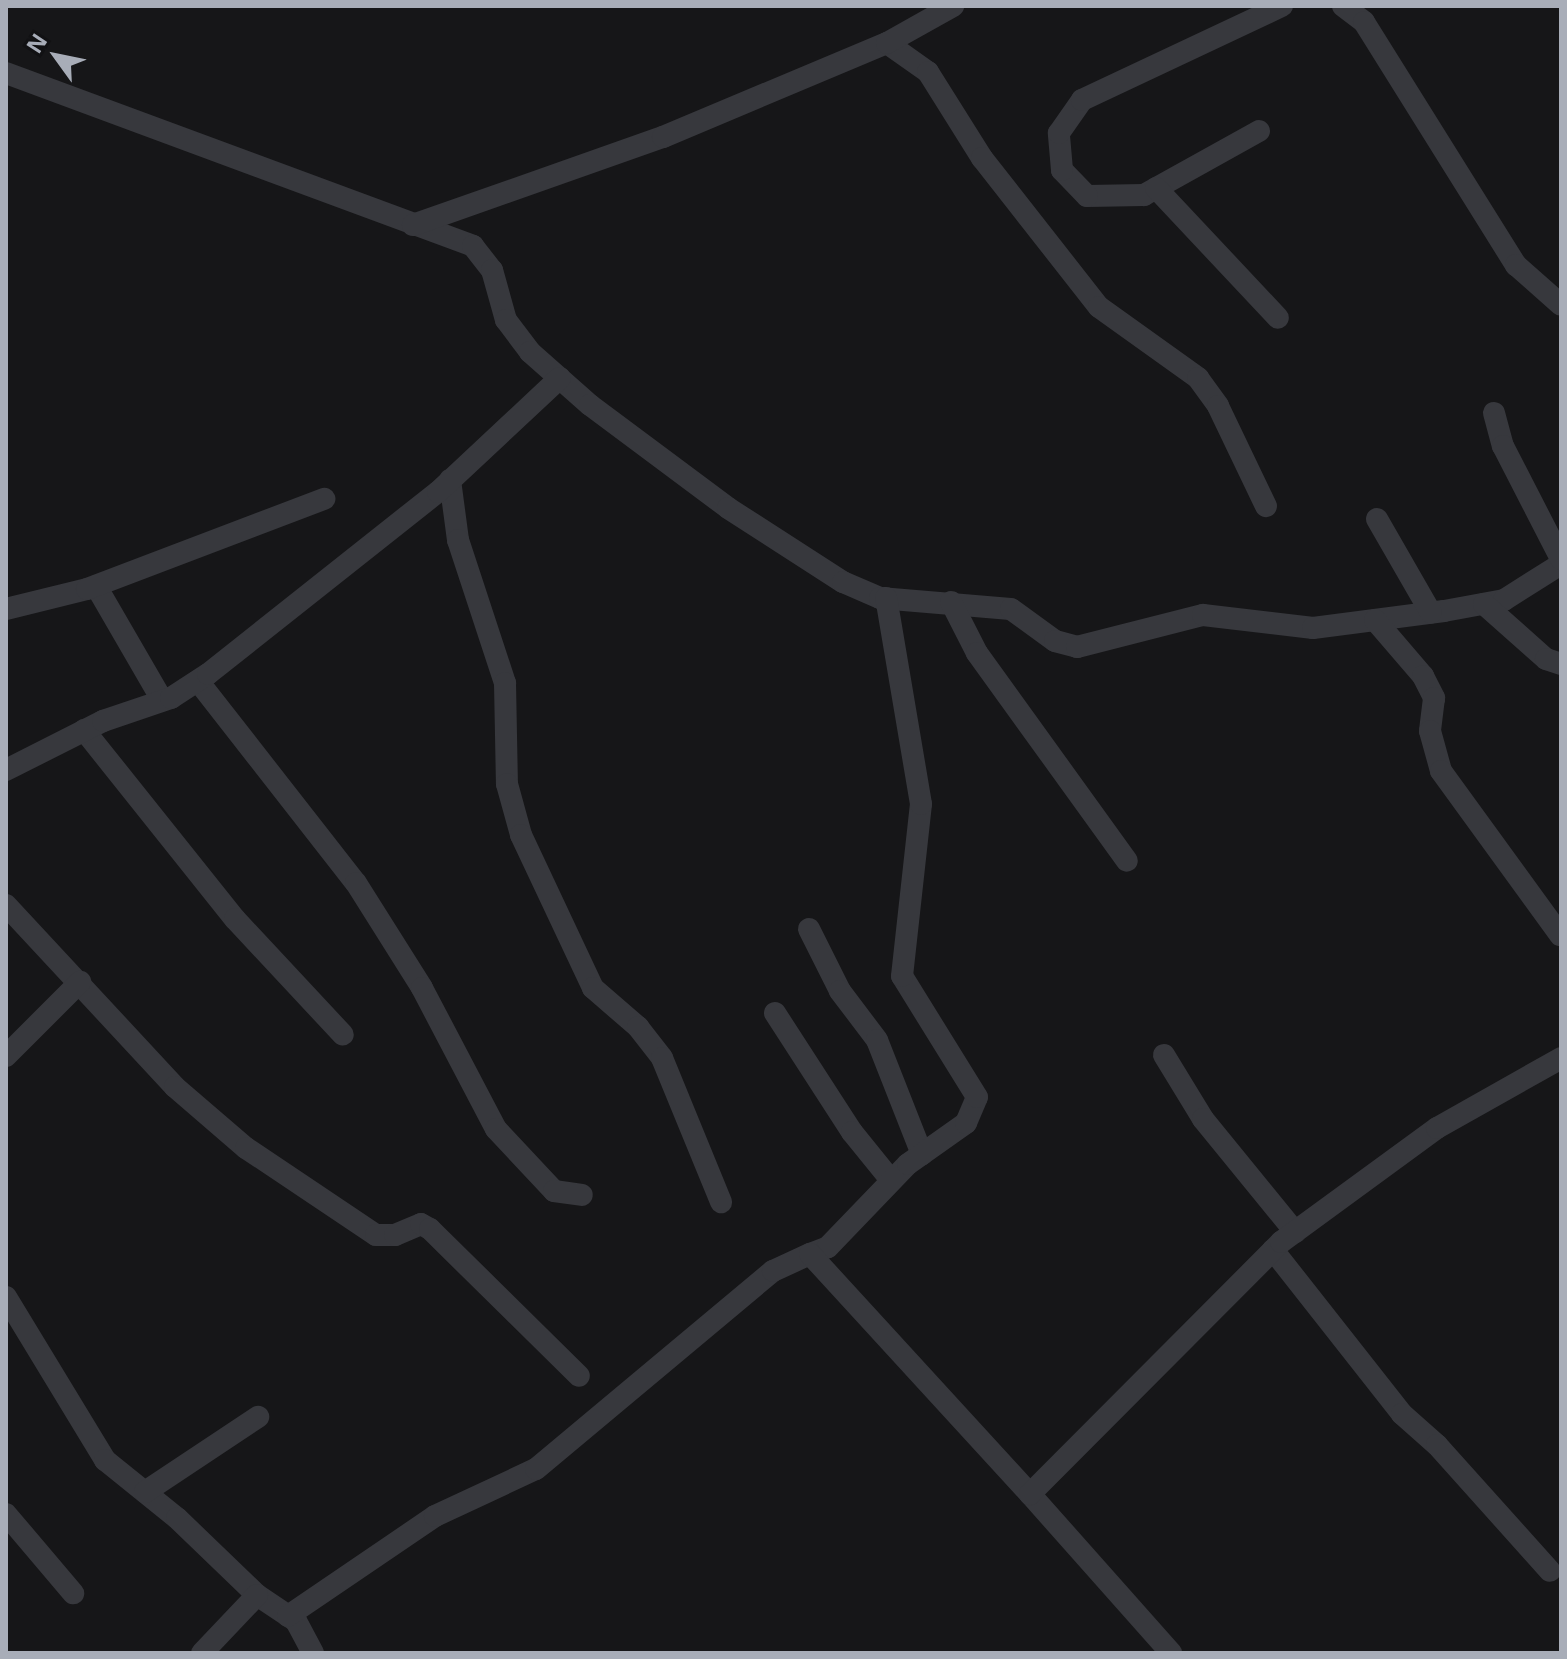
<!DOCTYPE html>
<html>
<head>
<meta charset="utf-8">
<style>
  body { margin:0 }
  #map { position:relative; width:1567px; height:1659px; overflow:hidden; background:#161618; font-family:"Open Sans",sans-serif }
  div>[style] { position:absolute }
  .minor>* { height:22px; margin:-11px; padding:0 11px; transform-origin:11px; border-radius:11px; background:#37383d }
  span { translate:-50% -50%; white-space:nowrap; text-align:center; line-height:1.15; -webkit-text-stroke:6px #111113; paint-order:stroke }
  .frame { position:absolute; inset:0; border:8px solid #a8adb8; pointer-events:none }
  .north { position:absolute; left:16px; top:16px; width:80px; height:80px; -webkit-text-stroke:6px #111113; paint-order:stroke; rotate:303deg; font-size:22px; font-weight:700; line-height:32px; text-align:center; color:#a8adb8 }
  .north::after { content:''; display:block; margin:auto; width:28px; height:36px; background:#a8adb8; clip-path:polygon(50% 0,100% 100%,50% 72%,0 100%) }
</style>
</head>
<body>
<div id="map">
  <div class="minor">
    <i style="left:1343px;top:6px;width:26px;rotate:37deg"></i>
    <i style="left:1364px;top:22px;width:287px;rotate:58deg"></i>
    <i style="left:1516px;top:265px;width:60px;rotate:41.6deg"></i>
    <i style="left:887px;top:43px;width:50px;rotate:35.3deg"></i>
    <i style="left:928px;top:72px;width:102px;rotate:57.9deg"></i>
    <i style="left:982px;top:158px;width:189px;rotate:51.9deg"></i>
    <i style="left:1099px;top:307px;width:122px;rotate:35.6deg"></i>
    <i style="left:1198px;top:378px;width:34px;rotate:54deg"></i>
    <i style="left:1218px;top:406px;width:111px;rotate:64.4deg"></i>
    <i style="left:6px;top:73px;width:498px;rotate:20.3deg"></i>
    <i style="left:473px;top:246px;width:31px;rotate:52deg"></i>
    <i style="left:492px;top:270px;width:52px;rotate:74.4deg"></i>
    <i style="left:506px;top:320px;width:40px;rotate:53deg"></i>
    <i style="left:530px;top:352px;width:80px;rotate:41.5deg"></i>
    <i style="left:590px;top:405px;width:172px;rotate:36.7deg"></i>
    <i style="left:728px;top:508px;width:137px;rotate:32.8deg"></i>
    <i style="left:843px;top:582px;width:40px;rotate:23.4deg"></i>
    <i style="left:880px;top:598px;width:131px;rotate:4.8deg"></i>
    <i style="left:1011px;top:609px;width:54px;rotate:36deg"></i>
    <i style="left:1055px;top:641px;width:23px;rotate:15deg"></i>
    <i style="left:1077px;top:647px;width:130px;rotate:-14.3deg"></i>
    <i style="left:1203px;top:615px;width:111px;rotate:6.7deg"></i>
    <i style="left:1313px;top:628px;width:132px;rotate:-7.4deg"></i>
    <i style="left:1444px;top:611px;width:61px;rotate:-10.4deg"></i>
    <i style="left:1504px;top:600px;width:67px;rotate:-32.3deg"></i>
    <i style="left:1259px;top:131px;width:132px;rotate:150.9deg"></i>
    <i style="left:1144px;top:195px;width:57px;rotate:179deg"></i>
    <i style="left:1087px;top:196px;width:36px;rotate:-134deg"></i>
    <i style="left:1062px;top:170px;width:37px;rotate:-95deg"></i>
    <i style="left:1059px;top:133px;width:40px;rotate:-55.1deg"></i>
    <i style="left:1082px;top:100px;width:221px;rotate:-25.2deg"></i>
    <i style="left:1156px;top:188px;width:178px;rotate:46.8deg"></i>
    <i style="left:413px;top:225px;width:265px;rotate:-19.4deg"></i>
    <i style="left:663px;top:137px;width:243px;rotate:-22.8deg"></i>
    <i style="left:887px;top:43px;width:76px;rotate:-29.3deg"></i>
    <i style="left:1494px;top:413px;width:34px;rotate:75deg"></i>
    <i style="left:1503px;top:446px;width:127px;rotate:62.8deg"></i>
    <i style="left:450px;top:480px;width:61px;rotate:82.4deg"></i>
    <i style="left:458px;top:540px;width:151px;rotate:71.8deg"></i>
    <i style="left:505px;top:683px;width:101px;rotate:88.9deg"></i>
    <i style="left:507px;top:784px;width:53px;rotate:74.6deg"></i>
    <i style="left:521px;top:835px;width:169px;rotate:64.8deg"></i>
    <i style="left:593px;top:988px;width:60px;rotate:40.9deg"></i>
    <i style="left:638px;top:1027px;width:39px;rotate:52deg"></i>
    <i style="left:662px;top:1058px;width:156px;rotate:67.7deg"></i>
    <i style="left:1377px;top:519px;width:108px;rotate:60.1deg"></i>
    <i style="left:96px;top:586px;width:132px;rotate:59.9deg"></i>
    <i style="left:951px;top:602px;width:57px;rotate:63deg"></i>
    <i style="left:977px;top:653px;width:256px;rotate:54.2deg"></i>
    <i style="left:1484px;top:604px;width:83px;rotate:41.6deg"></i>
    <i style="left:1546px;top:659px;width:16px;rotate:18deg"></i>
    <i style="left:6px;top:609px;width:83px;rotate:-13.9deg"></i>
    <i style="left:87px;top:589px;width:254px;rotate:-20.8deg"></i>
    <i style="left:1375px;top:620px;width:74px;rotate:49.4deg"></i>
    <i style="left:1423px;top:676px;width:25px;rotate:63deg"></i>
    <i style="left:1434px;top:698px;width:33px;rotate:97deg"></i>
    <i style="left:1430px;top:731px;width:41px;rotate:74.6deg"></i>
    <i style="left:1441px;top:771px;width:203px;rotate:54deg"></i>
    <i style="left:198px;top:681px;width:256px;rotate:52deg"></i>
    <i style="left:356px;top:883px;width:124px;rotate:57.8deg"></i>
    <i style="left:422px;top:988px;width:159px;rotate:62.3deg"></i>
    <i style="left:496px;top:1129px;width:85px;rotate:46.9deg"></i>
    <i style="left:554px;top:1191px;width:28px;rotate:8deg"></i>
    <i style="left:84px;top:730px;width:242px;rotate:51.4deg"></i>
    <i style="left:235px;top:919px;width:158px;rotate:47deg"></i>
    <i style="left:6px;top:770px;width:109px;rotate:-26.8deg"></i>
    <i style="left:103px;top:721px;width:72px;rotate:-18.7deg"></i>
    <i style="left:171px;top:698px;width:44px;rotate:-33deg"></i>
    <i style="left:208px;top:674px;width:293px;rotate:-38.4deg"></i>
    <i style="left:438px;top:492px;width:167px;rotate:-43.1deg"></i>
    <i style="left:6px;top:905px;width:248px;rotate:47.1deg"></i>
    <i style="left:175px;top:1087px;width:94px;rotate:40.7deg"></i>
    <i style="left:246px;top:1148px;width:156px;rotate:33.8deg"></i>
    <i style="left:376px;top:1235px;width:19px"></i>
    <i style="left:395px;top:1235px;width:28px;rotate:-23deg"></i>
    <i style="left:421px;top:1224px;width:10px;rotate:29deg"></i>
    <i style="left:430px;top:1229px;width:209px;rotate:44.6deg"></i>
    <i style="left:809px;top:929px;width:69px;rotate:63.4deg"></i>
    <i style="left:840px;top:991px;width:61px;rotate:52.9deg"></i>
    <i style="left:877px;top:1040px;width:123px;rotate:68.5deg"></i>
    <i style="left:775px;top:1013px;width:142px;rotate:57.1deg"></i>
    <i style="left:852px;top:1132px;width:60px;rotate:51deg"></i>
    <i style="left:1164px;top:1055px;width:75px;rotate:58.6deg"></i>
    <i style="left:1203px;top:1119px;width:146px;rotate:50.8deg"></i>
    <i style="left:6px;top:1056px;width:105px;rotate:-45deg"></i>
    <i style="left:1273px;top:1250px;width:209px;rotate:51.8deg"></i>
    <i style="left:1402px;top:1414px;width:47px;rotate:41.5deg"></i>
    <i style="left:1437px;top:1445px;width:169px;rotate:48.1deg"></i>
    <i style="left:810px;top:1254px;width:19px;rotate:-21deg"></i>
    <i style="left:828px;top:1247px;width:115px;rotate:-46.1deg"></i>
    <i style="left:908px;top:1164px;width:71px;rotate:-35.3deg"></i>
    <i style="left:966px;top:1123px;width:28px;rotate:-67deg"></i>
    <i style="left:977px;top:1097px;width:142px;rotate:-121.8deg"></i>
    <i style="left:902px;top:976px;width:173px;rotate:-83.7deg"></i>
    <i style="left:921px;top:804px;width:209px;rotate:-99.6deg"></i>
    <i style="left:6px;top:1297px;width:191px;rotate:58.7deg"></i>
    <i style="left:105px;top:1460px;width:92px;rotate:38.9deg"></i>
    <i style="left:177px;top:1518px;width:111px;rotate:43.9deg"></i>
    <i style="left:257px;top:1595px;width:47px;rotate:33.7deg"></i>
    <i style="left:296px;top:1621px;width:36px;rotate:62deg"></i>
    <i style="left:145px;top:1492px;width:136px;rotate:-33.6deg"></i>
    <i style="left:1030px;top:1494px;width:213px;rotate:48.4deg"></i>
    <i style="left:6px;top:1514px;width:104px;rotate:49.7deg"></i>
    <i style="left:288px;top:1616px;width:178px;rotate:-34.2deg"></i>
    <i style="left:435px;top:1516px;width:111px;rotate:-25deg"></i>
    <i style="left:536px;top:1469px;width:309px;rotate:-39.9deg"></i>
    <i style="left:773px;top:1271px;width:41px;rotate:-24.7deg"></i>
    <i style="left:810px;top:1254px;width:326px;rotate:47.5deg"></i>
    <i style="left:1030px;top:1494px;width:356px;rotate:-45.1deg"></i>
    <i style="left:1281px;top:1242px;width:193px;rotate:-36.2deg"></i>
    <i style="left:1437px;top:1128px;width:142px;rotate:-29.4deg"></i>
    <i style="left:202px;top:1653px;width:80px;rotate:-46.5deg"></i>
  </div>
  <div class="frame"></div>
  <div class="north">N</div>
</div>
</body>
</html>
